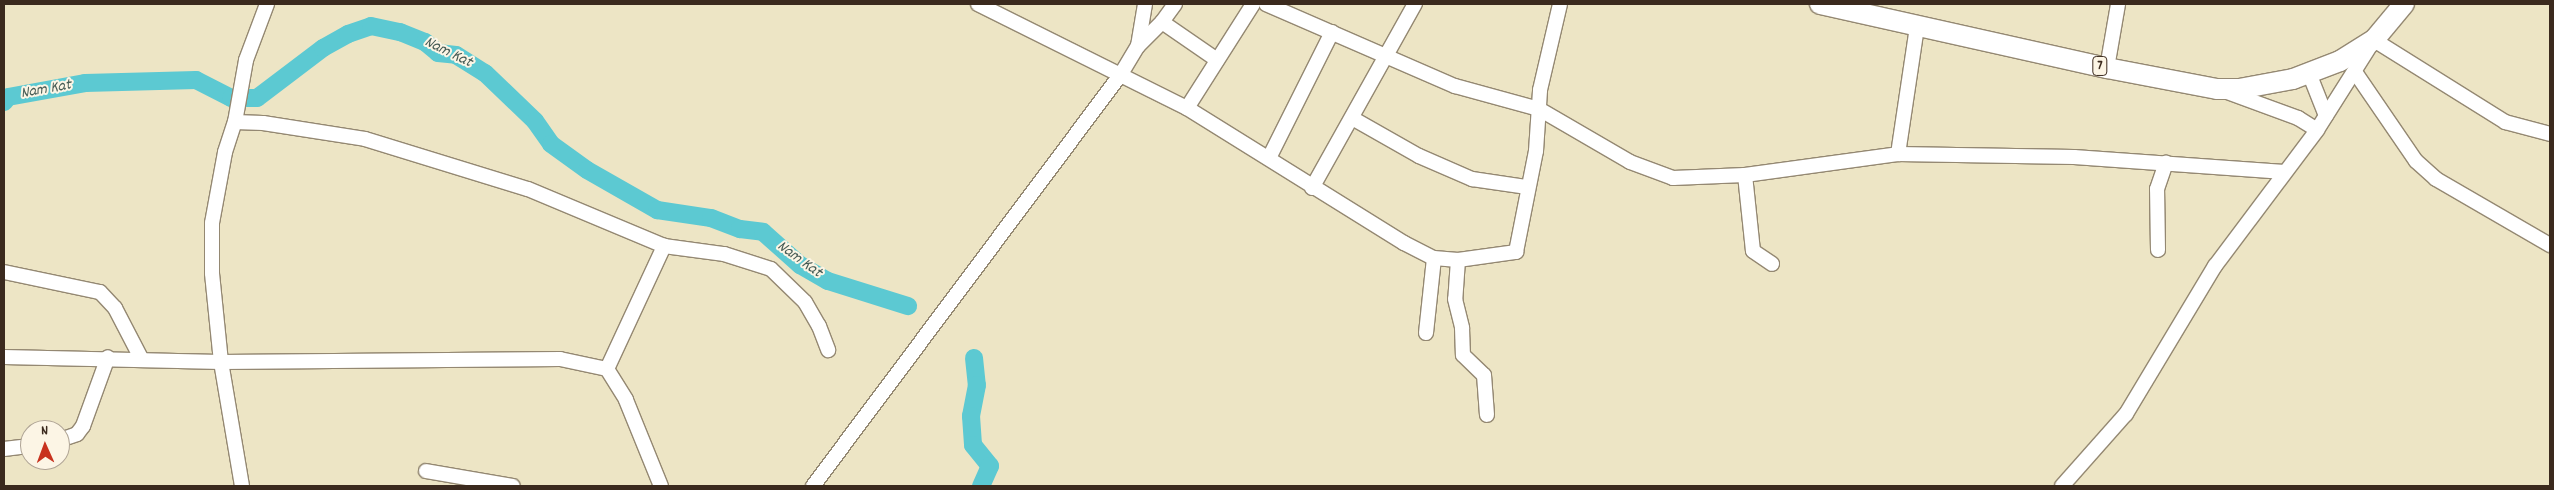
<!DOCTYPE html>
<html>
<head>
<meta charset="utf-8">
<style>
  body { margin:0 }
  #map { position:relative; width:2554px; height:490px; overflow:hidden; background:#ede5c5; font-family:Dekko,sans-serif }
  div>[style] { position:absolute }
  .river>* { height:18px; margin:-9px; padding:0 9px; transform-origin:9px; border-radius:9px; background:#5cc9d2 }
  .roads { filter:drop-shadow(1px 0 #948872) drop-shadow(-1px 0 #948872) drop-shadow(0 1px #948872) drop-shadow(0 -1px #948872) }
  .minor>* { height:14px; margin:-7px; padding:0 7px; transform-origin:7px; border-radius:7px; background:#fff }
  .highway>* { height:20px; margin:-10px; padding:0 10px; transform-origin:10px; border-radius:10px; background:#fff }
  span { translate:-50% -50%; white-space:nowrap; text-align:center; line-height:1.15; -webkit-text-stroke:4px #fcf5e5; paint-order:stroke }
  .shield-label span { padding:1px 4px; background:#fcf5e5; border:1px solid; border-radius:4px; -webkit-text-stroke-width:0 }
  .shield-label { font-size:14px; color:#3b2a1e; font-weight:700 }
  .water-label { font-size:16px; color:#455a54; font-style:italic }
  .frame { position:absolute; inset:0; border:5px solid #3b2a1e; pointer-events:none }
  .north { position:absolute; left:20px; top:420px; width:50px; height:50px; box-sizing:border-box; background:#fcf5e5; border:1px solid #afa495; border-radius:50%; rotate:358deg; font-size:14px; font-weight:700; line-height:20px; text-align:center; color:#3b2a1e }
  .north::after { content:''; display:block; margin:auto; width:18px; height:22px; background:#c8321e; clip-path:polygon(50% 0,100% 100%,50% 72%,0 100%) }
</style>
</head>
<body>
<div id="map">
  <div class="river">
    <i style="left:4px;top:102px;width:6px;rotate:-51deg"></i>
    <i style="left:8px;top:97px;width:78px;rotate:-10.3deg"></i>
    <i style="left:85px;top:83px;width:111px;rotate:-1.5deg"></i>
    <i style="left:196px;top:80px;width:39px;rotate:27deg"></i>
    <i style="left:231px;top:98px;width:26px"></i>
    <i style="left:257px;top:98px;width:83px;rotate:-37.1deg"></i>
    <i style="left:323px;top:48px;width:29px;rotate:-29deg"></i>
    <i style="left:348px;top:34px;width:24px;rotate:-19deg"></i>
    <i style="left:371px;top:26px;width:30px;rotate:12deg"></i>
    <i style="left:400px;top:32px;width:27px;rotate:22deg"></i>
    <i style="left:425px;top:42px;width:17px;rotate:40deg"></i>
    <i style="left:438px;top:53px;width:18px;rotate:6deg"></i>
    <i style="left:456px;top:55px;width:34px;rotate:32deg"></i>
    <i style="left:485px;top:73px;width:69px;rotate:43.8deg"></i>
    <i style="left:535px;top:121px;width:28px;rotate:55deg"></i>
    <i style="left:551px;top:144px;width:44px;rotate:35.8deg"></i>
    <i style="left:587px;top:170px;width:81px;rotate:29.7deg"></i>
    <i style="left:657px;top:210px;width:55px;rotate:8.4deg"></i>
    <i style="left:711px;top:218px;width:31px;rotate:21deg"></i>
    <i style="left:740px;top:229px;width:23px;rotate:7deg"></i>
    <i style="left:763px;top:232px;width:50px;rotate:41.7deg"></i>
    <i style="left:800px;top:265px;width:32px;rotate:30deg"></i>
    <i style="left:828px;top:281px;width:84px;rotate:17.4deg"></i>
    <i style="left:974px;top:358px;width:27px;rotate:84deg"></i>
    <i style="left:977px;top:385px;width:32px;rotate:101deg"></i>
    <i style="left:971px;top:416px;width:29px;rotate:86deg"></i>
    <i style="left:973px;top:445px;width:27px;rotate:51deg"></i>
    <i style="left:990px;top:466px;width:22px;rotate:114deg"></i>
  </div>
  <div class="roads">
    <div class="minor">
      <i style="left:978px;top:4px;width:233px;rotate:26.5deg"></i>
      <i style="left:1187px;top:108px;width:256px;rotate:31.9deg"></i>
      <i style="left:1404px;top:243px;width:34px;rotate:27deg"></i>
      <i style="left:1434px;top:258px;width:24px;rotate:5deg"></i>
      <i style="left:1458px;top:260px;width:59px;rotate:-7.9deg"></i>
      <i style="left:1516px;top:252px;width:103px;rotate:-78.8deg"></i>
      <i style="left:1536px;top:151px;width:61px;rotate:-86.2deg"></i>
      <i style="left:1540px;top:90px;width:88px;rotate:-76.9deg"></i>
      <i style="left:1266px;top:4px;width:206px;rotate:23.5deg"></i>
      <i style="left:1455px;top:86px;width:87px;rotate:15.3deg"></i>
      <i style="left:1539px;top:109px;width:105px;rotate:30.2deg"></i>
      <i style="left:1630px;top:162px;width:46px;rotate:20.4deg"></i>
      <i style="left:1673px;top:178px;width:72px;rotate:-2.4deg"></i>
      <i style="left:1745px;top:175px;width:154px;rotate:-7.8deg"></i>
      <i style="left:1898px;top:154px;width:176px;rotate:1deg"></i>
      <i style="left:2074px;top:157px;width:211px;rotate:4.1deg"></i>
      <i style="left:1162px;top:22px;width:67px;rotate:34.6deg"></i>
      <i style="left:1138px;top:46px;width:43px;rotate:-80.5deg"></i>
      <i style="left:2107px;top:68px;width:65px;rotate:-80.2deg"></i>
      <i style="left:2355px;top:72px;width:108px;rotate:55.6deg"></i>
      <i style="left:2416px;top:161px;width:27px;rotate:42deg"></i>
      <i style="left:2436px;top:179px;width:132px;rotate:30.1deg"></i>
      <i style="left:2309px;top:73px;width:46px;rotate:68.4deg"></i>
      <i style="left:2227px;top:92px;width:76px;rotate:20.1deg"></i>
      <i style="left:2298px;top:118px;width:22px;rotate:32deg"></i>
      <i style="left:1187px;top:108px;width:123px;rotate:-57.6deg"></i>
      <i style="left:1352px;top:118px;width:77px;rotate:29.6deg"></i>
      <i style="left:1419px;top:156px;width:58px;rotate:23.5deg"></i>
      <i style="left:1472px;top:179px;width:56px;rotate:8.3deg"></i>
      <i style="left:235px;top:122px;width:63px;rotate:-79.9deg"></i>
      <i style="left:246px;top:60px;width:60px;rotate:-69.4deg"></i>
      <i style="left:1898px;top:154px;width:128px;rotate:-81.5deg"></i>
      <i style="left:1269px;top:158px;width:141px;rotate:-63.4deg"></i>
      <i style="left:1745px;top:175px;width:76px;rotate:84deg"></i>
      <i style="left:1753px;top:251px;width:23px;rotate:34deg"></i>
      <i style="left:1312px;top:188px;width:211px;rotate:-60.8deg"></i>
      <i style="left:2158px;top:250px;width:61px;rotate:-90.9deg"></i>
      <i style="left:2157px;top:189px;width:28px;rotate:-71deg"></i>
      <i style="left:1458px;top:260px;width:39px;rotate:94deg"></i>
      <i style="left:1455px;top:299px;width:30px;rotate:76deg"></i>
      <i style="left:1462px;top:328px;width:27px;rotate:88deg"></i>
      <i style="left:1463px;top:355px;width:29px;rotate:44deg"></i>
      <i style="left:1484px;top:375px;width:40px;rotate:85.7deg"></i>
      <i style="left:4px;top:272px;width:98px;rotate:11.8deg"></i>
      <i style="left:100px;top:292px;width:22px;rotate:47deg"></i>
      <i style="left:115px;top:308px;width:56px;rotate:62.5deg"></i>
      <i style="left:1426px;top:333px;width:75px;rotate:-83.9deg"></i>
      <i style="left:4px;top:357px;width:217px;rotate:1.3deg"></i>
      <i style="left:221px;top:362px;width:339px;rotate:-0.5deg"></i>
      <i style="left:560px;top:359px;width:48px;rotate:12deg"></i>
      <i style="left:607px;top:369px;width:36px;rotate:58deg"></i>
      <i style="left:626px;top:400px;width:93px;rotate:67.9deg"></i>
      <i style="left:607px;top:369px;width:136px;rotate:-65.1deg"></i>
      <i style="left:60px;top:440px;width:18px;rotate:-19deg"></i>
      <i style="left:77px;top:434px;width:10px;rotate:-53deg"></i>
      <i style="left:83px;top:426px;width:73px;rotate:-70.1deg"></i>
      <i style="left:4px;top:449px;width:26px;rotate:-7deg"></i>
      <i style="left:426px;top:471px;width:88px;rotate:9.8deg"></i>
      <i style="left:242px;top:486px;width:126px;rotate:-99.6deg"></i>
      <i style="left:221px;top:362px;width:89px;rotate:-95.8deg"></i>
      <i style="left:212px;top:273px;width:50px;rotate:-90deg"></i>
      <i style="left:212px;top:223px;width:72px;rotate:-79.6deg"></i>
      <i style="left:225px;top:152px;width:32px;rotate:-72deg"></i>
      <i style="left:235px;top:122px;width:28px;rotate:2deg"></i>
      <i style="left:263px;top:123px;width:103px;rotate:8.9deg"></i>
      <i style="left:365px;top:139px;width:170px;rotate:17.1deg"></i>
      <i style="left:528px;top:189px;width:147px;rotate:22.7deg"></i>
      <i style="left:664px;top:246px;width:61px;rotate:7.6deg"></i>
      <i style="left:724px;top:254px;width:49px;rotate:17.7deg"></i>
      <i style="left:771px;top:269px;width:47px;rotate:44.1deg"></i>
      <i style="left:805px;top:302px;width:28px;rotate:60deg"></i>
      <i style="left:819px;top:326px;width:26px;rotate:69deg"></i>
      <i style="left:813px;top:486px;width:514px;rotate:-53.22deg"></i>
      <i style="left:1121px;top:74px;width:33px;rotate:-59deg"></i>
      <i style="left:1138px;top:46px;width:34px;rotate:-45deg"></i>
      <i style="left:1162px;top:22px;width:22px;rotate:-54deg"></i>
      <i style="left:2062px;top:486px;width:96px;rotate:-48.4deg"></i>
      <i style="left:2126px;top:414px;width:173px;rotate:-59deg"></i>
      <i style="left:2215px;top:266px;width:170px;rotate:-53.1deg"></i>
      <i style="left:2317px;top:130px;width:107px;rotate:-57.7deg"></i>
      <i style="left:2374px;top:40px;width:155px;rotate:32deg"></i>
      <i style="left:2505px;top:122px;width:47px;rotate:14.9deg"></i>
    </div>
    <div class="highway">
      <i style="left:1820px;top:4px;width:294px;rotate:12.6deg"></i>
      <i style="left:2107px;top:68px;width:112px;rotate:10.8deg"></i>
      <i style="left:2217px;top:89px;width:22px"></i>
      <i style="left:2239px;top:89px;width:55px;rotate:-10.5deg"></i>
      <i style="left:2293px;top:79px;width:50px;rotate:-21deg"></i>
      <i style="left:2340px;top:61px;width:40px;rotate:-32deg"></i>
      <i style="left:2374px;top:40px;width:47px;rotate:-50.2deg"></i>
    </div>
  </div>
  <div class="shield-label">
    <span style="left:2100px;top:66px">7</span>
  </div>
  <div class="water-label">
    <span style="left:448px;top:53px;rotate:26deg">Nam Kat</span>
    <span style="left:46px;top:90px;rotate:-10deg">Nam Kat</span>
    <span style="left:799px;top:260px;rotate:36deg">Nam Kat</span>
  </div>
  <div class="frame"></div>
  <div class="north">N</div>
</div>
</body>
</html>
